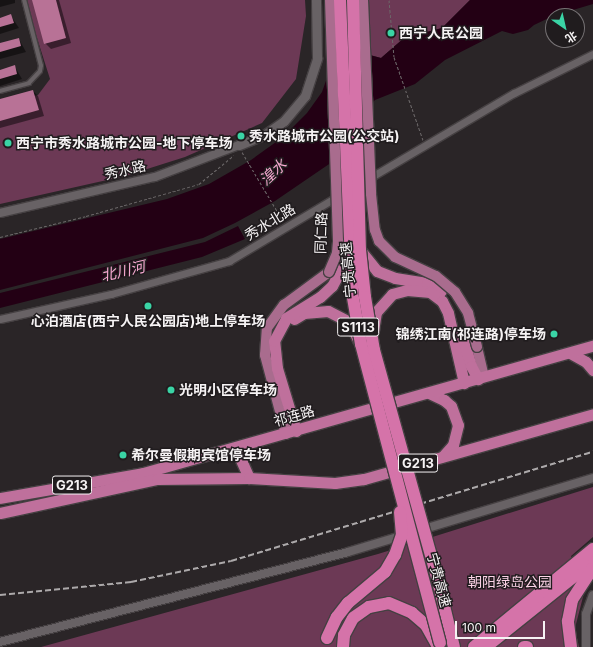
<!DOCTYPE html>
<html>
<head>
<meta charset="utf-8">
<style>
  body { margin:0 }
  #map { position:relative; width:593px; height:647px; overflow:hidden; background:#2a2527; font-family:Inter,"Noto Sans SC",sans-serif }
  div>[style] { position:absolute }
  .green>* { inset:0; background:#6c3955 }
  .water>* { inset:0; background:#230014 }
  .shadow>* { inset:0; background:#0007 }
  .building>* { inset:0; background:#b87296 }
  .path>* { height:1px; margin-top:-0.5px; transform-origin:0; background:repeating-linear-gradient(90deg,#6c6869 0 3px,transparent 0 5px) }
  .roads { filter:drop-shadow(1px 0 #454042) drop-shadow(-1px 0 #454042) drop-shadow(0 1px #454042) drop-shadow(0 -1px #454042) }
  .service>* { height:3.5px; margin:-1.75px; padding:0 1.75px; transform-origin:1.75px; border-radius:1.75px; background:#686265 }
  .minor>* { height:7px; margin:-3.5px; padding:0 3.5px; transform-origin:3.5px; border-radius:3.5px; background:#686265 }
  .tertiary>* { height:8px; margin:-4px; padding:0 4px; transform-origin:4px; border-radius:4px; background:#686265 }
  .secondary>* { height:9px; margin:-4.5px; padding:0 4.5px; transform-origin:4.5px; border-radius:4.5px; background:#686265 }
  .primary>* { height:10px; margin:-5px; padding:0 5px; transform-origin:5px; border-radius:5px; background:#a96c8e }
  .trunk>* { height:11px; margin:-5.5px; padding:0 5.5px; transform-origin:5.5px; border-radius:5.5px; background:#bf709c }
  .motorway>* { height:12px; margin:-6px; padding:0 6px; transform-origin:6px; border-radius:6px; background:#d573a9 }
  .rail>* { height:2px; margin-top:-1px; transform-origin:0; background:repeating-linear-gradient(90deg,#aca9aa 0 6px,transparent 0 9px) }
  .bridges { filter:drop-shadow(1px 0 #454042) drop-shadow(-1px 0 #454042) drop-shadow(0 1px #454042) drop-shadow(0 -1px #454042) }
  .primary-bridge>* { height:10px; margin:-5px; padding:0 5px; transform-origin:5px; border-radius:5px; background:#a96c8e }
  .motorway-bridge>* { height:12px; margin:-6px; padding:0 6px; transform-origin:6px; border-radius:6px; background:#d573a9 }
  .dots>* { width:11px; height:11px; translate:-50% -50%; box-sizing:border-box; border:2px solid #201c1e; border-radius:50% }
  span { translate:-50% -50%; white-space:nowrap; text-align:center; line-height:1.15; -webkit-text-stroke:3px #201c1e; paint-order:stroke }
  .shield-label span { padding:1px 3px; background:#201c1e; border:1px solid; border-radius:3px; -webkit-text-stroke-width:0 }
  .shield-label { font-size:13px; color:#f6f3f4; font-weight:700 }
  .poi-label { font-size:14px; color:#f6f3f4; font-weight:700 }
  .left { translate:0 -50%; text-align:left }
  .right { translate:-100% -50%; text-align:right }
  .street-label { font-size:14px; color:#f6f3f4 }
  .park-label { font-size:14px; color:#fbd2e6 }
  .water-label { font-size:15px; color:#f6a8d0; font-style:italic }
  .north { position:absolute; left:545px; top:8px; width:40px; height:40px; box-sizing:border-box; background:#201c1e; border:1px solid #767274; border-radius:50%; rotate:146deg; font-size:11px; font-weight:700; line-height:16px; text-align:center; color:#f6f3f4 }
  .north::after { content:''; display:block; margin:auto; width:14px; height:18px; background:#3ad4a5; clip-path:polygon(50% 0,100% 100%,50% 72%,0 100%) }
  .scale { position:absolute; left:455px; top:621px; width:90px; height:18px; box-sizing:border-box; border:2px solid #f6f3f4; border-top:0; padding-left:5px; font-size:12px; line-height:14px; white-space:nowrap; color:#f6f3f4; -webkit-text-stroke:3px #201c1e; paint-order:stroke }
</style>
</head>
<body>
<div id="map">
  <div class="green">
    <i style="clip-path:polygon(25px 0,305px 0,306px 16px,296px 79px,262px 123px,185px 157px,125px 176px,0 204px,0 104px,38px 95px,50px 79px)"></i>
    <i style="clip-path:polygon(358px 0,470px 0,442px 28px,404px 38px,381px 58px,366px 54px)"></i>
    <i style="clip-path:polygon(593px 487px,593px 537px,571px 556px,584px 593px,575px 628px,579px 647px,41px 647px,378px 554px)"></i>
  </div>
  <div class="water">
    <i style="clip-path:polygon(470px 0,593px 0,593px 4px,553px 16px,534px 25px,528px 30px,513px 34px,502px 31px,445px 60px,415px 84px,375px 100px,362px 115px,351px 143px,335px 160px,275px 201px,235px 223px,203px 238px,0 290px,0 239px,167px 199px,209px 184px,251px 160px,283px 137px,307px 113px,322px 92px,333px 61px,366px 54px,381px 58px,404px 38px,442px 28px)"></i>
    <i style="clip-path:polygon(238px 226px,245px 239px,202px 257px,0 308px,0 293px,205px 242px)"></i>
  </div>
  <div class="shadow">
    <i style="clip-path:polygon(0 0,15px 0,15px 3px,0 7px)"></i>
    <i style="clip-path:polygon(33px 0,59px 0,71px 43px,51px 49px,45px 43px)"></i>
    <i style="clip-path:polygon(11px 16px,19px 28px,0 34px,0 19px)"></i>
    <i style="clip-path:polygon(19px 39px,26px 52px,0 59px,0 44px)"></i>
    <i style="clip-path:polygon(15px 67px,22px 79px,0 86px,0 71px)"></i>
    <i style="clip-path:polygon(33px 91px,38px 96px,44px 116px,0 128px,0 100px)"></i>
  </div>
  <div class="building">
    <i style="clip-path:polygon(32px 0,56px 0,66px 38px,44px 44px)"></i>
    <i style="clip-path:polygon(11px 14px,14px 23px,0 27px,0 18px)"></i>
    <i style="clip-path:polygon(19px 38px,21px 46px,0 52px,0 43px)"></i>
    <i style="clip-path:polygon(15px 65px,17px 74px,0 79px,0 70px)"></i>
    <i style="clip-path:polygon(33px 90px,39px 110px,0 121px,0 99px)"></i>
  </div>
  <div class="path">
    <i style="left:389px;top:0;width:57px;rotate:85deg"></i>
    <i style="left:394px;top:57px;width:88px;rotate:70.7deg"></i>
    <i style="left:242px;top:152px;width:80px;rotate:59.3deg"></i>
    <i style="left:0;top:237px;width:89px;rotate:-13.7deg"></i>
    <i style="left:86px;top:216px;width:117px;rotate:-15.8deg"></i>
    <i style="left:199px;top:184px;width:45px;rotate:-39.6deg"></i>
  </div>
  <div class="roads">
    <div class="service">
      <i style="left:0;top:91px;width:30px;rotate:-15deg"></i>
      <i style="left:29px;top:83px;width:16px;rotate:-47deg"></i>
      <i style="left:40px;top:71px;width:5px;rotate:-79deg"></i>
      <i style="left:41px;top:66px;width:68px;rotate:-104.4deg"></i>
    </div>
    <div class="minor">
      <i style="left:356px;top:186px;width:183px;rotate:-30.5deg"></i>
      <i style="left:514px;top:93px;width:88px;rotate:-26.3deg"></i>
      <i style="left:0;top:319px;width:114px;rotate:-12.7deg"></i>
      <i style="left:111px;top:294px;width:123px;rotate:-15.6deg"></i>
      <i style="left:229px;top:261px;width:127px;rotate:-30.8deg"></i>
    </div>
    <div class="tertiary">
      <i style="left:0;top:213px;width:159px;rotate:-13.1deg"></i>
      <i style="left:155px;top:177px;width:90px;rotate:-20.9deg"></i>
      <i style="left:0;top:642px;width:359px;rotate:-14.5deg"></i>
      <i style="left:348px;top:552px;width:256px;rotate:-16.8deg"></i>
      <i style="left:586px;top:647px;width:33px;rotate:-90deg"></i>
      <i style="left:586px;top:614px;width:20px;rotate:-70deg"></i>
    </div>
    <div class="secondary">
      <i style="left:239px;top:145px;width:27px;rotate:-22deg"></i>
      <i style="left:264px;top:135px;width:24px;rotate:-35deg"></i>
      <i style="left:284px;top:121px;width:33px;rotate:-50deg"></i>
      <i style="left:305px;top:96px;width:40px;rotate:-72deg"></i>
      <i style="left:317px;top:58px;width:58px;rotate:-91deg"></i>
    </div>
    <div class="primary">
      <i style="left:477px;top:347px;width:31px;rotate:77deg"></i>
      <i style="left:286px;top:434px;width:82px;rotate:-104.9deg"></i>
      <i style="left:265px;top:355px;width:27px;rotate:-86deg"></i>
      <i style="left:267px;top:328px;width:29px;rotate:-54deg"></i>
      <i style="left:284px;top:305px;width:56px;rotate:-36.3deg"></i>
    </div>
    <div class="trunk">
      <i style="left:360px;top:250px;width:27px;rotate:51deg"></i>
      <i style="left:377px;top:271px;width:19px;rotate:21deg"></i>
      <i style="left:395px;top:278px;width:32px;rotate:9deg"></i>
      <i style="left:427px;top:283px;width:16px;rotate:30deg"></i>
      <i style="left:294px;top:319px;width:12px;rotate:-31deg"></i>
      <i style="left:304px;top:313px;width:24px;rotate:-5deg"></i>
      <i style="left:328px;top:311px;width:25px;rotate:27deg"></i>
      <i style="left:350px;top:322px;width:20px;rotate:66deg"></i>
      <i style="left:373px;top:331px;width:19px;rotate:-81deg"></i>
      <i style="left:376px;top:312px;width:24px;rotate:-48deg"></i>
      <i style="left:392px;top:294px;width:16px;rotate:-15deg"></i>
      <i style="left:407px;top:290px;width:23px;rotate:5deg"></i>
      <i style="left:430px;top:292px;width:15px;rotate:37deg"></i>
      <i style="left:442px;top:301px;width:13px;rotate:63deg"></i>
      <i style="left:448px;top:313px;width:72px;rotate:77.1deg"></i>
      <i style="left:462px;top:335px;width:32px;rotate:74deg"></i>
      <i style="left:471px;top:366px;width:15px;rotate:62deg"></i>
      <i style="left:570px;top:353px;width:18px;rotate:29deg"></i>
      <i style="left:586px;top:362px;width:11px;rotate:49deg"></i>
      <i style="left:429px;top:393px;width:17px;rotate:25deg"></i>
      <i style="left:444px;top:400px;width:9px;rotate:41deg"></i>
      <i style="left:451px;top:406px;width:20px;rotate:70deg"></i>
      <i style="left:458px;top:425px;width:21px;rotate:104deg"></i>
      <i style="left:453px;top:445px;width:15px;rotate:132deg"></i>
      <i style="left:296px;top:431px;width:66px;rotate:-106.8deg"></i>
      <i style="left:277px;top:368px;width:27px;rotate:-96deg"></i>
      <i style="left:274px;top:341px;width:26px;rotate:-62deg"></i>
      <i style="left:286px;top:318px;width:40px;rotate:-32deg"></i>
      <i style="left:320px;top:297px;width:16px;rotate:-43deg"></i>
      <i style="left:332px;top:286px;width:38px;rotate:-62deg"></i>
      <i style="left:244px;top:445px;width:15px;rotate:101deg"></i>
      <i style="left:241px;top:460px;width:20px;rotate:66deg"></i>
      <i style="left:0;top:498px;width:145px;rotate:-9.9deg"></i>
      <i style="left:143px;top:473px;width:468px;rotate:-15.8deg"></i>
      <i style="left:0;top:513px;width:161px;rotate:-12.2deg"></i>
      <i style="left:157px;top:479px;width:92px;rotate:-0.6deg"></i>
      <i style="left:249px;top:478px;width:86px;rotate:3.3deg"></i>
      <i style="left:335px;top:483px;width:29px;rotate:-8deg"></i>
      <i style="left:364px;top:479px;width:238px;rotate:-15.8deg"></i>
    </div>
    <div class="motorway">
      <i style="left:438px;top:581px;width:68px;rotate:76.4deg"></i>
      <i style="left:487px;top:646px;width:136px;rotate:-38.7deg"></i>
      <i style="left:343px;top:647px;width:12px;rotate:-85deg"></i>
      <i style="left:344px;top:635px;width:19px;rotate:-62deg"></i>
      <i style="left:353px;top:618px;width:19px;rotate:-35deg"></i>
      <i style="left:369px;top:607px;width:20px;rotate:-11deg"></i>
      <i style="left:389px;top:603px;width:25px;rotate:23deg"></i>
      <i style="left:412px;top:613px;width:18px;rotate:41deg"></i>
      <i style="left:426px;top:625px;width:25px;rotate:61deg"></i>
      <i style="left:474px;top:647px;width:154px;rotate:-39.5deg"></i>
      <i style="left:524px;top:647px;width:3px"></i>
      <i style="left:571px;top:647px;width:26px;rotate:-97deg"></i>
      <i style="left:568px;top:621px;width:21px;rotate:-79deg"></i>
      <i style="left:572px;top:600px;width:38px;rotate:-57deg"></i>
    </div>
  </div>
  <div class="rail">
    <i style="left:0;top:595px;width:132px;rotate:-5.7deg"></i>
    <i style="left:131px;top:582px;width:102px;rotate:-11.9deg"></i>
    <i style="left:231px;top:561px;width:378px;rotate:-16.8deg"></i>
  </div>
  <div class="bridges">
    <div class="primary-bridge">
      <i style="left:363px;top:0;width:194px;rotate:87.6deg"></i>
      <i style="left:371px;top:194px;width:36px;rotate:84deg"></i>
      <i style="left:375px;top:230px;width:12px;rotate:70deg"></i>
      <i style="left:379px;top:241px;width:23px;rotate:45deg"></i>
      <i style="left:395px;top:257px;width:45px;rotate:24.9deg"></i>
      <i style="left:436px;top:276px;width:25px;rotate:40deg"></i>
      <i style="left:455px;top:292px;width:25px;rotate:58deg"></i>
      <i style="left:468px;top:313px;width:35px;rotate:75deg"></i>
      <i style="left:329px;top:272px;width:21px;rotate:-67deg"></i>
      <i style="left:337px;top:253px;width:12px;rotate:-85deg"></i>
      <i style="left:338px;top:241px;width:241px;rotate:-91.9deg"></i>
    </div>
    <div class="motorway-bridge">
      <i style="left:340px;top:0;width:292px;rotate:87.6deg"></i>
      <i style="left:352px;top:292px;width:53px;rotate:80.2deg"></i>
      <i style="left:361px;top:344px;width:309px;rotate:75.2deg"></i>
      <i style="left:353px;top:0;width:250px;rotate:88.4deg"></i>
      <i style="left:360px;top:250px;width:47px;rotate:83.9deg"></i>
      <i style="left:365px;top:297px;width:54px;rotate:80.4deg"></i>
      <i style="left:374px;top:350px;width:240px;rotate:74.5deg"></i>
      <i style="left:327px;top:638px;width:23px;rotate:-65deg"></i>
      <i style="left:337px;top:617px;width:18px;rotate:-52deg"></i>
      <i style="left:348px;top:603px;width:48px;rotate:-40deg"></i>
      <i style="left:385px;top:572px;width:20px;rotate:-60deg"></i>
      <i style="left:395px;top:555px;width:21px;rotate:-71deg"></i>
      <i style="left:402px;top:535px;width:23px;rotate:-95deg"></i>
    </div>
  </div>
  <div class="dots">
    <i style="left:391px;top:33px;background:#3ad4a5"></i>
    <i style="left:241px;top:136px;background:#3ad4a5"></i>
    <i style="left:8px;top:143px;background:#3ad4a5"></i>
    <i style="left:148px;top:306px;background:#3ad4a5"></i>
    <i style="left:554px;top:334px;background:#3ad4a5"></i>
    <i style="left:171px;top:390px;background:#3ad4a5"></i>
    <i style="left:123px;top:455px;background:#3ad4a5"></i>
  </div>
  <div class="shield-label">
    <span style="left:358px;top:327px">S1113</span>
    <span style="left:418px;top:463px">G213</span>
    <span style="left:72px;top:485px">G213</span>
  </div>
  <div class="poi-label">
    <span class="left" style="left:399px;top:33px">西宁人民公园</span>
    <span class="left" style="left:249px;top:136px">秀水路城市公园(公交站)</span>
    <span class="left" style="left:16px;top:143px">西宁市秀水路城市公园-地下停车场</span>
    <span style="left:148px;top:321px">心泊酒店(西宁人民公园店)地上停车场</span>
    <span class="right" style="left:546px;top:334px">锦绣江南(祁连路)停车场</span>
    <span class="left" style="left:179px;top:390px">光明小区停车场</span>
    <span class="left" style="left:131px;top:455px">希尔曼假期宾馆停车场</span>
  </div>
  <div class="street-label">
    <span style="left:125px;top:170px;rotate:-13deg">秀水路</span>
    <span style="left:270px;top:222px;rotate:-31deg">秀水北路</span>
    <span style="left:321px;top:233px;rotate:-88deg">同仁路</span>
    <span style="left:348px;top:270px;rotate:-95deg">宁贵高速</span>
    <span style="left:294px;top:416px;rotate:-16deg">祁连路</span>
    <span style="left:439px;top:580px;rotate:75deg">宁贵高速</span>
  </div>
  <div class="park-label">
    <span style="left:510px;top:582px">朝阳绿岛公园</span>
  </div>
  <div class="water-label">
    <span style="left:273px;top:172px;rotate:-43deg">湟水</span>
    <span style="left:123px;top:271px;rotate:-13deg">北川河</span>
  </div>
  <div class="north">北</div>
  <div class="scale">100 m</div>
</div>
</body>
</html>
